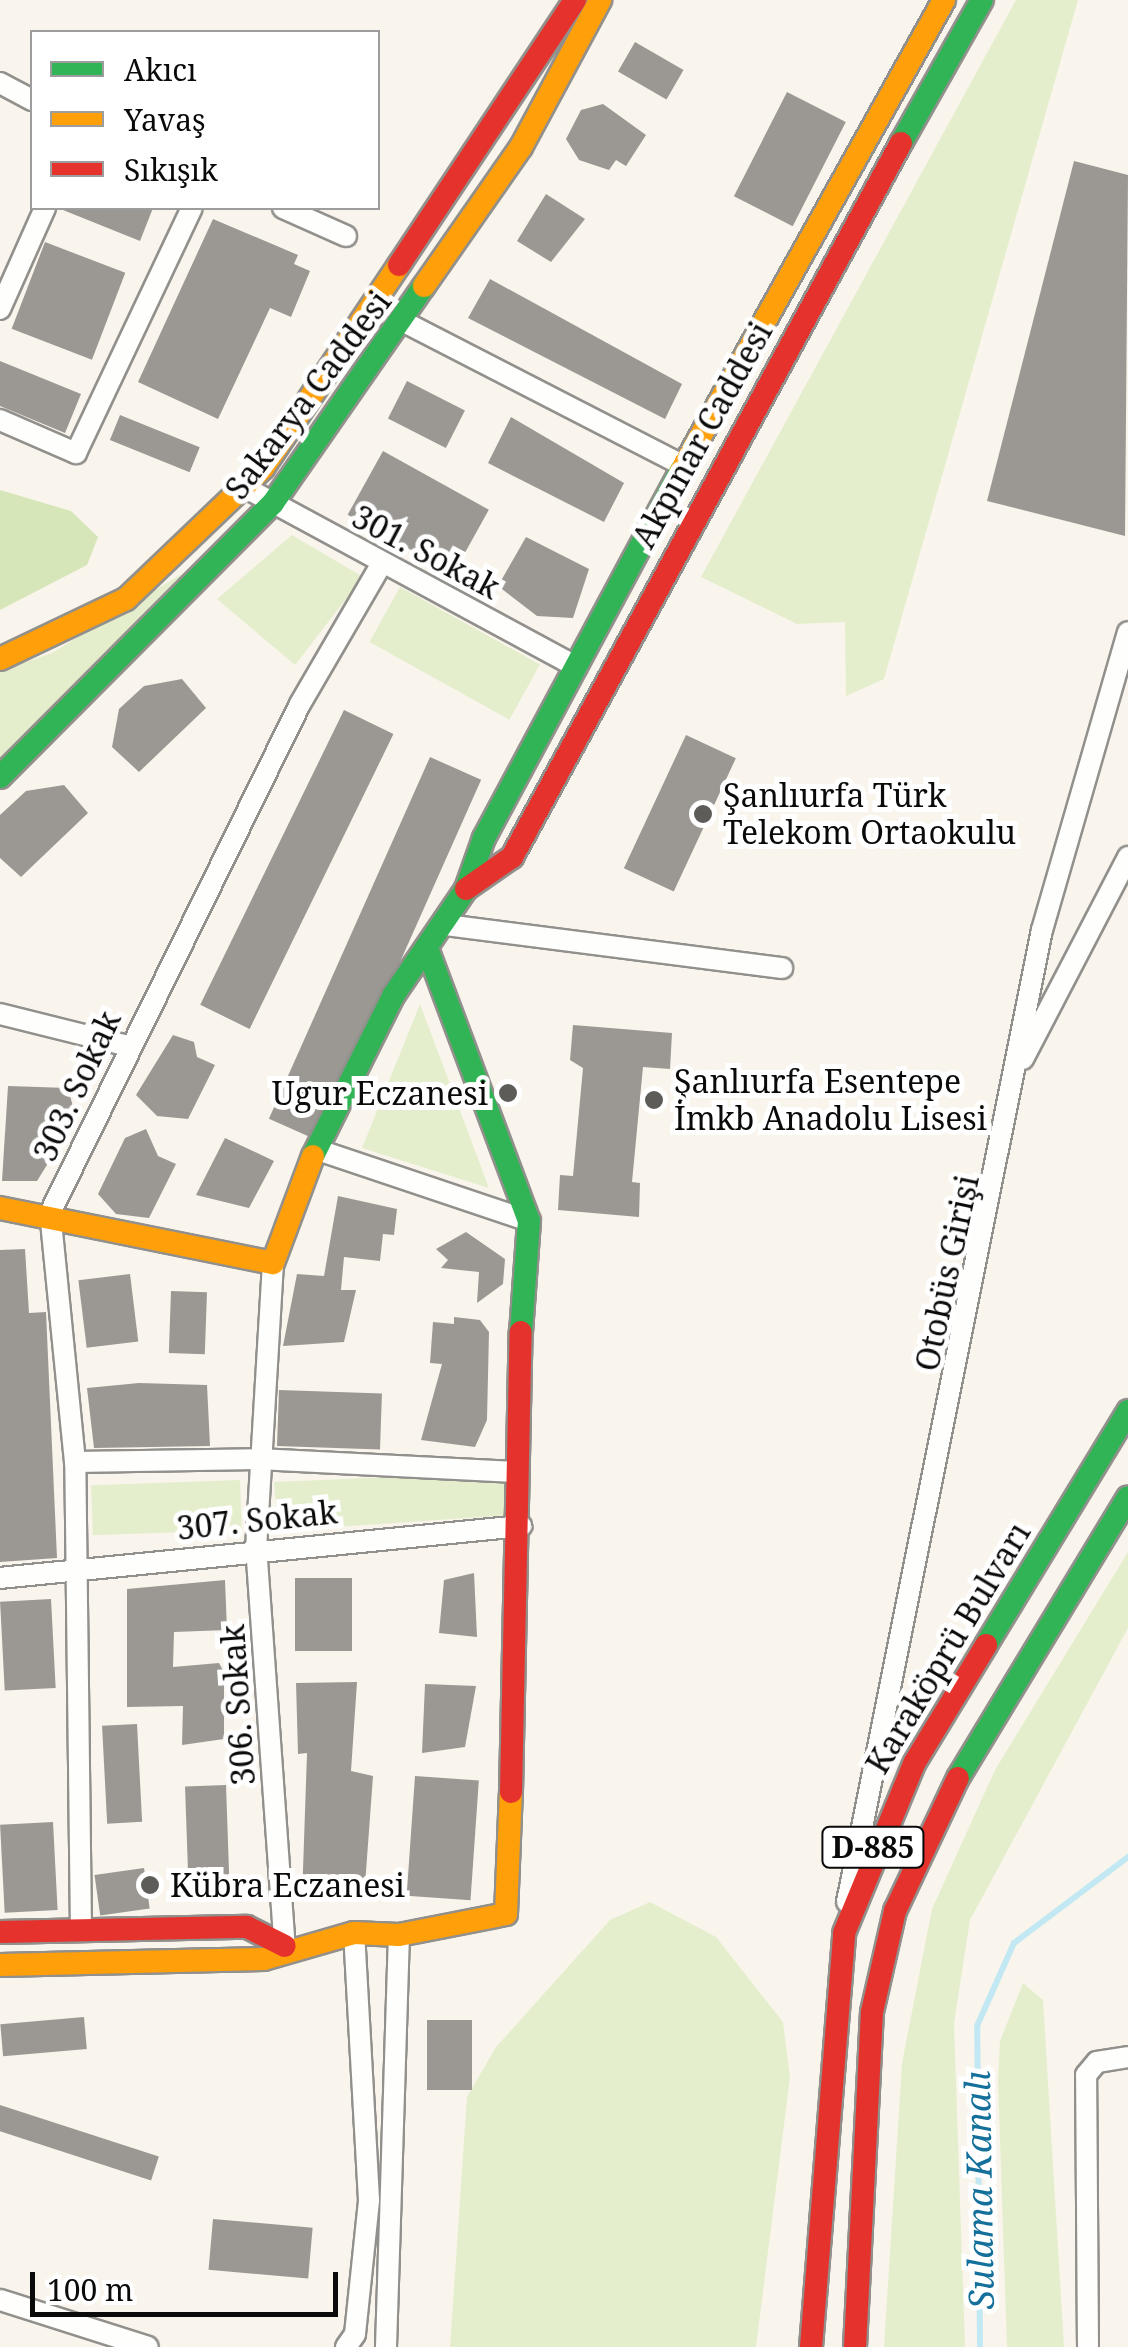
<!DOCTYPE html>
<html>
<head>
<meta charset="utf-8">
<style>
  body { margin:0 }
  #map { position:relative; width:1128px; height:2347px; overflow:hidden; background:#f9f5ec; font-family:"Noto Serif",serif }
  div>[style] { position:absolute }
  .green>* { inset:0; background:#e5eecc; transform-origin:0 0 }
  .forest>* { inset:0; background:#d6e6b9 }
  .stream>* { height:6px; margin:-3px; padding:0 3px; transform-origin:3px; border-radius:3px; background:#c2e8f3 }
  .building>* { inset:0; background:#9b9893; transform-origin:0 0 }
  .roads { filter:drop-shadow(2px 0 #92908c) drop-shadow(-2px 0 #92908c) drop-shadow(0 2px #92908c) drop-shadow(0 -2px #92908c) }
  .street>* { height:20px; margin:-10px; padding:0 10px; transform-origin:10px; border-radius:10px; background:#fefefc }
  .fast>* { height:22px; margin:-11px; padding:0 11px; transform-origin:11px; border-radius:11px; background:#30b455 }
  .slow>* { height:22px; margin:-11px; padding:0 11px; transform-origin:11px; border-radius:11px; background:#ff9f0a }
  .jam>* { height:22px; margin:-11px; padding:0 11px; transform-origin:11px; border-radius:11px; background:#e5322d }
  .dots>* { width:28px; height:28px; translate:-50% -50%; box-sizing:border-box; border:5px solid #fff; border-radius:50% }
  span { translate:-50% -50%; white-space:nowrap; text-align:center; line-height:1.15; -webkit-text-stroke:10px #fff; paint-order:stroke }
  .shield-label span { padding:2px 8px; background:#fff; border:2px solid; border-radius:8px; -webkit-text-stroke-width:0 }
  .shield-label { font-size:30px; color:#0a0a0a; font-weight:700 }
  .street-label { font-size:32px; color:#0a0a0a }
  .poi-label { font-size:32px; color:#0a0a0a }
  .left { translate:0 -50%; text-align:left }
  .right { translate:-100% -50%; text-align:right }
  .water-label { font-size:35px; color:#14709a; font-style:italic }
  .legend { position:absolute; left:30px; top:30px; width:350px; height:180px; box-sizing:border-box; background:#fff; border:2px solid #9d9d9d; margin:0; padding:12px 18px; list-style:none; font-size:30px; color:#0a0a0a }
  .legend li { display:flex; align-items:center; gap:20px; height:50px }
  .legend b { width:50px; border:2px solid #9d9d9d }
  .scale { position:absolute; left:30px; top:2272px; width:308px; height:45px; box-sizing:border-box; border:5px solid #0a0a0a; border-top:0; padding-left:12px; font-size:30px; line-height:35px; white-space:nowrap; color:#0a0a0a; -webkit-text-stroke:8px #fff; paint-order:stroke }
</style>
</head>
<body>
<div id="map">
  <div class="green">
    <i style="clip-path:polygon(1016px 0,1078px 0,884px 679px,846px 696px,845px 622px,797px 624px,701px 577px)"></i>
    <i style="clip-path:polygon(292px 535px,363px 577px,295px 665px,217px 599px)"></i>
    <i style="clip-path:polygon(193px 567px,0 761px,0 671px,52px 653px)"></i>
    <i style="left:400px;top:587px;width:160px;height:63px;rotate:29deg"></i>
    <i style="clip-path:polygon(420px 1004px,489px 1188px,362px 1148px)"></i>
    <i style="clip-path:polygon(511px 1472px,511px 1515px,278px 1531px,274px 1482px)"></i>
    <i style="left:240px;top:1480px;width:50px;height:149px;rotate:88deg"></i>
    <i style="clip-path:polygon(1128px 1552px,1128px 1628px,970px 1920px,954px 2023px,965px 2347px,884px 2347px,902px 2063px,932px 1909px,995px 1770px)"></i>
    <i style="clip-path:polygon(650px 1902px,716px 1937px,783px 2022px,790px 2077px,756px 2347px,450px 2347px,467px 2097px,496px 2047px,610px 1920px)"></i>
    <i style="clip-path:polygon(1023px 1983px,1043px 2000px,1064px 2347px,1007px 2347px,998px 2081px,1000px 2041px)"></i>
  </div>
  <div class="forest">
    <i style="clip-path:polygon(0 490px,71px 511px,98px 537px,87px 565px,0 610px)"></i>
  </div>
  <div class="stream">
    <i style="left:980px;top:2347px;width:321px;rotate:-90.5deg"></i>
    <i style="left:977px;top:2026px;width:91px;rotate:-66deg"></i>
    <i style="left:1014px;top:1943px;width:143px;rotate:-37deg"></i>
  </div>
  <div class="building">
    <i style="left:635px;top:42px;width:56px;height:34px;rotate:30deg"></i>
    <i style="left:787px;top:92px;width:66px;height:117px;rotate:27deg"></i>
    <i style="clip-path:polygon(603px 104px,646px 135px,626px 166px,616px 160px,609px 170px,579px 160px,566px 139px,581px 110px)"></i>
    <i style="clip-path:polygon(1074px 161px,1128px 175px,1125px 536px,987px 501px)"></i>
    <i style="clip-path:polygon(546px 194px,585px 219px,551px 262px,517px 241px)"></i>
    <i style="clip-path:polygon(58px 208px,153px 208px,140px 241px)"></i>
    <i style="clip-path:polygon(213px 219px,298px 255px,294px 264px,310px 271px,291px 317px,270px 308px,218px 419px,138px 382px)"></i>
    <i style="left:45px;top:242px;width:86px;height:93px;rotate:21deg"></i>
    <i style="clip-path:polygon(490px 279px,682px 384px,665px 419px,468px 318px)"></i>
    <i style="clip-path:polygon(0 361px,81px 394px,65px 433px,0 406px)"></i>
    <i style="left:407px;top:381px;width:65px;height:42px;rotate:27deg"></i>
    <i style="left:120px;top:415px;width:86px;height:27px;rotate:22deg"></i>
    <i style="clip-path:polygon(511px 417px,624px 483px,604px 522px,488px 463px)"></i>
    <i style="left:383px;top:451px;width:121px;height:73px;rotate:29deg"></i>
    <i style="clip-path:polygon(526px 537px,589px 569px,573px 618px,537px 616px,498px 586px)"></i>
    <i style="clip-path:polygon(182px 679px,206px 708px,139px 772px,112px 747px,119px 709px,144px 686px)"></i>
    <i style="left:344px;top:710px;width:55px;height:328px;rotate:26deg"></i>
    <i style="left:686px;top:735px;width:55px;height:147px;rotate:25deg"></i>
    <i style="left:430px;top:757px;width:56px;height:396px;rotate:24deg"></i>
    <i style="clip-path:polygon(64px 785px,88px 813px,21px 877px,0 858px,0 815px,26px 791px)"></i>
    <i style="clip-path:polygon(573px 1025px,672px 1033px,670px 1069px,643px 1067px,632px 1182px,640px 1183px,639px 1217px,558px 1210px,560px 1175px,573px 1176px,583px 1068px,570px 1060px)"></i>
    <i style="clip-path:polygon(173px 1035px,194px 1042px,197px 1057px,215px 1065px,188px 1119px,157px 1116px,136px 1095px)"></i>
    <i style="clip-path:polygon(8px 1086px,68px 1088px,76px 1118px,37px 1181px,2px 1181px)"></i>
    <i style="clip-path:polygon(146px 1129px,158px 1156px,176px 1164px,149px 1218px,116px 1214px,98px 1194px,125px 1138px)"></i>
    <i style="clip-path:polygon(225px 1138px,274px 1161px,249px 1208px,196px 1195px)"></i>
    <i style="clip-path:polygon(338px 1196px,397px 1209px,394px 1235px,383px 1234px,380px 1261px,344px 1257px,341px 1290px,356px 1290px,344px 1342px,283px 1346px,297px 1274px,324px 1276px)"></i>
    <i style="clip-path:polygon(466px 1232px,505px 1259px,503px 1284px,477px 1303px,479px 1272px,441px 1268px,448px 1260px,436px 1249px)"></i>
    <i style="clip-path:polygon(25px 1249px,29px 1313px,46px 1312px,57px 1558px,0 1562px,0 1250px)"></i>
    <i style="left:130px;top:1274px;width:68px;height:52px;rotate:83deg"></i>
    <i style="left:171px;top:1291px;width:36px;height:62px;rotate:2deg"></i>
    <i style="clip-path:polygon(454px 1317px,480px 1320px,489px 1332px,487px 1420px,475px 1447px,421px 1440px,442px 1364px,430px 1363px,433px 1322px,454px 1324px)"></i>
    <i style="clip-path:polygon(139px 1383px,207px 1385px,210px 1446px,94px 1448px,87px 1388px)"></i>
    <i style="left:279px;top:1390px;width:103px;height:56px;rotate:2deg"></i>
    <i style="clip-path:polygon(474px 1573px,477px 1637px,439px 1633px,444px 1580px)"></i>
    <i style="left:295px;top:1578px;width:57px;height:73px"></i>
    <i style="clip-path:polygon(225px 1580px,227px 1630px,174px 1632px,173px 1667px,219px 1663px,224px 1672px,224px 1739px,182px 1745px,183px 1706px,127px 1707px,127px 1589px)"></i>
    <i style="left:51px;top:1599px;width:89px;height:51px;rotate:87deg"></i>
    <i style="clip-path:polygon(357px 1682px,351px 1771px,373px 1776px,364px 1899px,302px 1899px,307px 1753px,298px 1754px,296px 1683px)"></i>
    <i style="clip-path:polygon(425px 1684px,476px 1686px,465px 1747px,422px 1753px)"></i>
    <i style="left:137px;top:1724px;width:98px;height:35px;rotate:87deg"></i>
    <i style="left:415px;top:1776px;width:64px;height:120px;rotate:4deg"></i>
    <i style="left:226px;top:1785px;width:109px;height:41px;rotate:88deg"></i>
    <i style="left:53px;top:1822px;width:88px;height:53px;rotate:87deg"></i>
    <i style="left:144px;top:1868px;width:41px;height:50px;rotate:82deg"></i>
    <i style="left:84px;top:2017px;width:32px;height:84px;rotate:85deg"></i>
    <i style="left:427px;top:2020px;width:45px;height:70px"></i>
    <i style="left:0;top:2105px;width:167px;height:25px;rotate:18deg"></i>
    <i style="left:213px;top:2219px;width:100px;height:51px;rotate:5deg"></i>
  </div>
  <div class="roads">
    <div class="street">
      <i style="left:0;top:83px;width:36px;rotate:28deg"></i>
      <i style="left:283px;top:208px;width:69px;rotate:24deg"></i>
      <i style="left:0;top:309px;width:111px;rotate:-66deg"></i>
      <i style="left:404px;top:322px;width:315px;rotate:27.2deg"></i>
      <i style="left:0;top:420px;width:83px;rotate:23.5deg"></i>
      <i style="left:76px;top:453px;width:271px;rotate:-64.7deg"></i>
      <i style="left:246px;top:488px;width:376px;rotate:28.4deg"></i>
      <i style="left:446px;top:925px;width:339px;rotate:7.3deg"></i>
      <i style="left:0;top:1014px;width:132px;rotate:14deg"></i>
      <i style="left:1023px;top:1059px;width:228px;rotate:-62.5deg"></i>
      <i style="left:321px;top:1151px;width:219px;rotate:18.6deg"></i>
      <i style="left:273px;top:1263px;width:284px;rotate:93.4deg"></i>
      <i style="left:256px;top:1546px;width:401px;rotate:85.9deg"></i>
      <i style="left:75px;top:1462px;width:183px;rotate:-0.9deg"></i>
      <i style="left:258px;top:1459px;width:253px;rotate:2.9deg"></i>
      <i style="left:0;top:1578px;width:524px;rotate:-5.7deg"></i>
      <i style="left:847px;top:1902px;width:991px;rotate:-78.66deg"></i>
      <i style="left:1042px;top:930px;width:310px;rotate:-73.9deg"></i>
      <i style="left:81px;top:1930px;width:468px;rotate:-90.7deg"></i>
      <i style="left:75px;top:1462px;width:250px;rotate:-95.7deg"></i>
      <i style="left:50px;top:1213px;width:567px;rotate:-63.84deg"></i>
      <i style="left:300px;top:704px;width:163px;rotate:-59.8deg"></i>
      <i style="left:0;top:2300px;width:155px;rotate:17.6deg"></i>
      <i style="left:346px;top:2347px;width:16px;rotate:-55deg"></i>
      <i style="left:355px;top:2334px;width:135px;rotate:-84deg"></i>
      <i style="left:369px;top:2200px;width:267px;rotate:-93.2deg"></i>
      <i style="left:386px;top:2347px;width:412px;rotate:-88.2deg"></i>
      <i style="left:1088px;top:2347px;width:272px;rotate:-90.4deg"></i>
      <i style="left:1086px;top:2075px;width:17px;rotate:-50deg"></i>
      <i style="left:1097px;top:2062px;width:31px;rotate:-9deg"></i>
    </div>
    <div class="fast">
      <i style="left:901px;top:143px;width:164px;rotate:-60.5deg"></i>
      <i style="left:0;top:777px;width:387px;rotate:-45.1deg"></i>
      <i style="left:273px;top:503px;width:264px;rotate:-55.2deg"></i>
      <i style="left:428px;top:951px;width:288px;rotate:69.5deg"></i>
      <i style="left:529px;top:1221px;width:111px;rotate:94.1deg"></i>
      <i style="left:313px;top:1156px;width:179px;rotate:-63.4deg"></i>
      <i style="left:393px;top:996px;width:130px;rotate:-55.7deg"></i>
      <i style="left:466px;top:889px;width:54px;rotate:-70.6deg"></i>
      <i style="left:484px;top:838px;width:417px;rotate:-61.8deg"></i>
      <i style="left:986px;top:1645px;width:274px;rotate:-58.7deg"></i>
      <i style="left:958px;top:1778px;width:328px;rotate:-58.8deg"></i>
    </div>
    <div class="slow">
      <i style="left:424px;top:286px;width:169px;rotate:-55.1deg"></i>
      <i style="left:521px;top:147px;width:167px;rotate:-61.7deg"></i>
      <i style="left:681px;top:471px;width:539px;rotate:-60.82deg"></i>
      <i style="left:0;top:659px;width:140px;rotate:-25.5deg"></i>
      <i style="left:126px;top:599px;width:190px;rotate:-43.7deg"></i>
      <i style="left:263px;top:468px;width:244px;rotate:-56.2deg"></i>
      <i style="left:0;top:1208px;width:278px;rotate:11.4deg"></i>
      <i style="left:273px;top:1263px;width:114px;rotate:-69.5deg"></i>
      <i style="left:0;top:1965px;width:264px;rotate:-1.3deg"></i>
      <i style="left:264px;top:1959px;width:94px;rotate:-16.1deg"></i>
      <i style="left:354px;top:1933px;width:45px;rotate:2.5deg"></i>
      <i style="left:399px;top:1935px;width:109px;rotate:-11.1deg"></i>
      <i style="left:506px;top:1914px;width:122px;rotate:-87.7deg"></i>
    </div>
    <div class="jam">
      <i style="left:399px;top:265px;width:318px;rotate:-56.4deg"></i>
      <i style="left:466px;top:889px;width:56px;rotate:-34.8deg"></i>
      <i style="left:512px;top:857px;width:813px;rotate:-61.42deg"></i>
      <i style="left:511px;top:1792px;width:460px;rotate:-88.8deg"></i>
      <i style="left:0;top:1932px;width:247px;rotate:-1.2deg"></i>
      <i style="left:247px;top:1927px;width:42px;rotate:26.6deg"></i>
      <i style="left:811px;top:2347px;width:415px;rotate:-85.4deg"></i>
      <i style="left:844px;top:1933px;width:185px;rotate:-67.5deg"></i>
      <i style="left:915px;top:1762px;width:137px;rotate:-58.7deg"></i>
      <i style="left:855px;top:2347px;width:335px;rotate:-87.1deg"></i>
      <i style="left:872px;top:2012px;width:104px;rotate:-77.2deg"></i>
      <i style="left:895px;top:1911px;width:147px;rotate:-64.7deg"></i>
    </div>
  </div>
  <div class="dots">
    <i style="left:703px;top:814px;background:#5e5c59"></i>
    <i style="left:508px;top:1093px;background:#5e5c59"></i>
    <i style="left:654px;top:1100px;background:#5e5c59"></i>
    <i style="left:150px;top:1885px;background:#5e5c59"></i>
  </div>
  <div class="shield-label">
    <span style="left:873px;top:1847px">D-885</span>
  </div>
  <div class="street-label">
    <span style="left:308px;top:395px;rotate:-53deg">Sakarya Caddesi</span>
    <span style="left:702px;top:435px;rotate:-61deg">Akpınar Caddesi</span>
    <span style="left:426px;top:552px;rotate:28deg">301. Sokak</span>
    <span style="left:77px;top:1086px;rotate:-65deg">303. Sokak</span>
    <span style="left:947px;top:1273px;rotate:-78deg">Otobüs Girişi</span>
    <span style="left:257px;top:1520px;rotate:-6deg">307. Sokak</span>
    <span style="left:948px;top:1648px;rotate:-59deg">Karaköprü Bulvarı</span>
    <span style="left:238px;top:1705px;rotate:-94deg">306. Sokak</span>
  </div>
  <div class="poi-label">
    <span class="left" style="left:723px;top:814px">Şanlıurfa Türk<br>Telekom Ortaokulu</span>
    <span class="left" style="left:674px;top:1100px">Şanlıurfa Esentepe<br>İmkb Anadolu Lisesi</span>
    <span class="right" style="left:488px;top:1093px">Ugur Eczanesi</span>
    <span class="left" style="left:170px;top:1885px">Kübra Eczanesi</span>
  </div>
  <div class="water-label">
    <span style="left:979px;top:2190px;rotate:-91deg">Sulama Kanalı</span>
  </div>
  <ul class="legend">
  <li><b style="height:12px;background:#30b455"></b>Akıcı</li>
  <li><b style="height:12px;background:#ff9f0a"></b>Yavaş</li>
  <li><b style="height:12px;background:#e5322d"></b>Sıkışık</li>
  </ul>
  <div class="scale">100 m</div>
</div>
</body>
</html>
